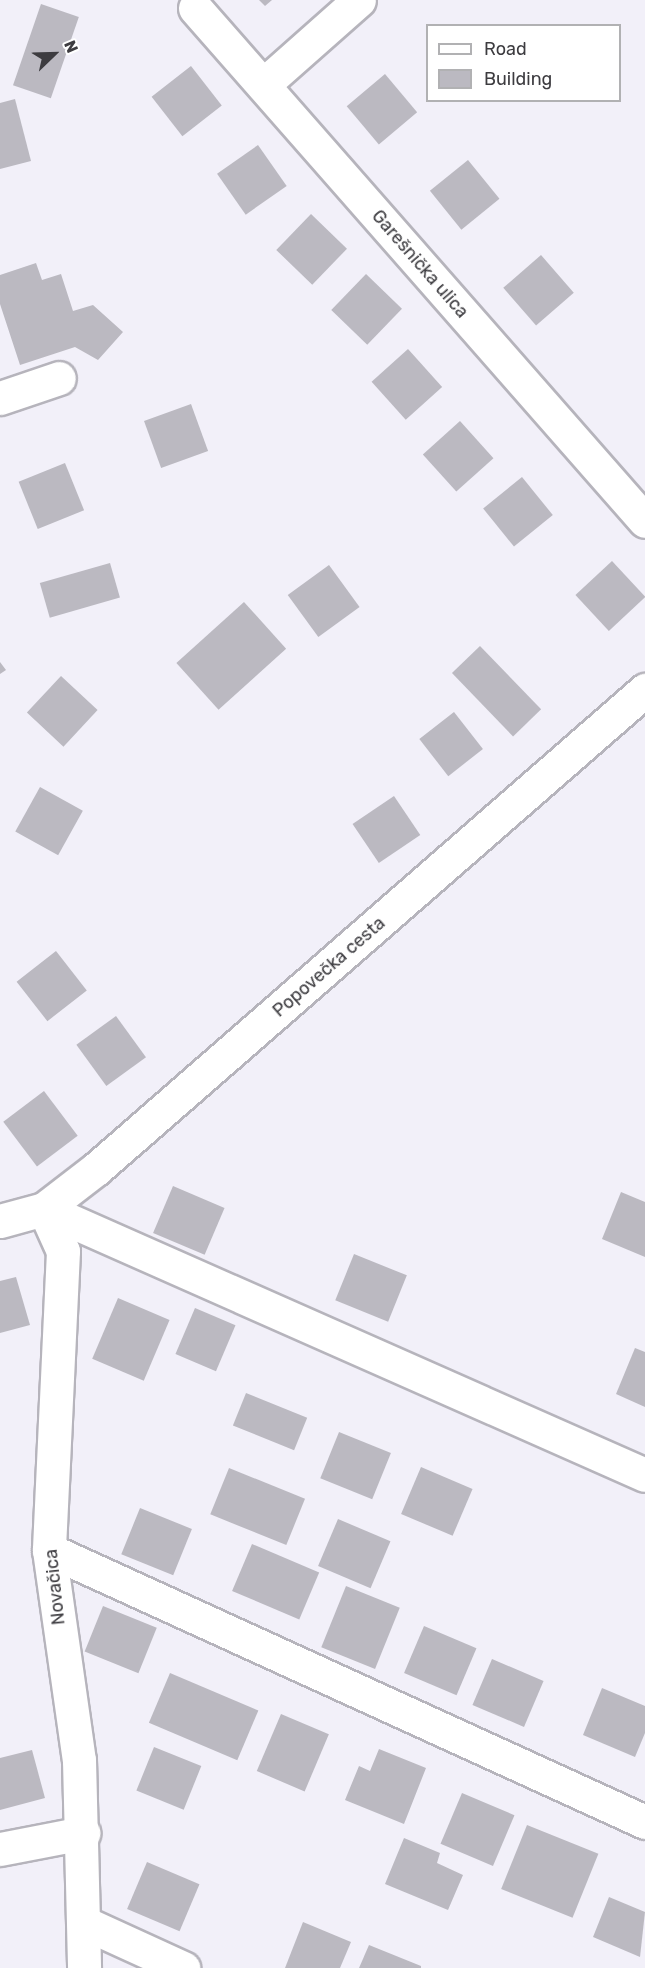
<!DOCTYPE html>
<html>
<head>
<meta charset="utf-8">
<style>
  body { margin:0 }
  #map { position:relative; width:645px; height:1968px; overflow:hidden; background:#f2f0f9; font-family:Rubik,sans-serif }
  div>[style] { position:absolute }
  .building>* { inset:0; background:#bbb9c1; transform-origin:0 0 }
  .roads { filter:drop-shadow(2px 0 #b6b4bc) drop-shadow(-2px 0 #b6b4bc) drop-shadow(0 2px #b6b4bc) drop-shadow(0 -2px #b6b4bc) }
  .minor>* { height:33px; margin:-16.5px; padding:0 16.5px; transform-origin:16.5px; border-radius:16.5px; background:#fff }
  span { translate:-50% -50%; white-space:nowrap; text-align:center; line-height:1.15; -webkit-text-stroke:4.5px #fff; paint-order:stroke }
  .street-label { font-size:18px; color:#3d3c40 }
  .legend { position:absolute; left:426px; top:24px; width:195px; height:78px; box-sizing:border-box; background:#fff; border:2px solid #b1b1b3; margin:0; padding:8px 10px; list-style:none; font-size:18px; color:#3d3c40 }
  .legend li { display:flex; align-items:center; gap:12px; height:30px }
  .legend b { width:30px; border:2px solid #b1b1b3 }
  .north { position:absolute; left:24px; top:24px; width:60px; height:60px; -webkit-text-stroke:4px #fff; paint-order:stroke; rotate:67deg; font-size:16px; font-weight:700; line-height:24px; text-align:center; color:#3d3c40 }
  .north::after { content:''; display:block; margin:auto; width:21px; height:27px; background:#3d3c40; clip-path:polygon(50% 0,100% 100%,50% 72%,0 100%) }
</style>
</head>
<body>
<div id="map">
  <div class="building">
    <i style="clip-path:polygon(259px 0,272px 0,265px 6px)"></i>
    <i style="left:41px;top:4px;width:40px;height:86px;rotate:19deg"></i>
    <i style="left:191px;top:66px;width:50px;height:50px;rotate:52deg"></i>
    <i style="left:385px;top:74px;width:50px;height:50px;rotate:50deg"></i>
    <i style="clip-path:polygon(15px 99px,31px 161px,0 169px,0 103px)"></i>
    <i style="left:258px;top:145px;width:50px;height:50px;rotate:55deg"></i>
    <i style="left:468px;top:160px;width:50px;height:49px;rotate:51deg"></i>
    <i style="left:311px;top:214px;width:50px;height:50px;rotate:44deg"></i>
    <i style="left:541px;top:255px;width:50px;height:50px;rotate:49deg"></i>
    <i style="clip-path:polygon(36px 263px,42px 280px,61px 274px,73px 311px,93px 305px,123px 332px,98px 360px,75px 347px,20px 365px,0 304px,0 275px)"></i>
    <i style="left:366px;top:274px;width:50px;height:50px;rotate:44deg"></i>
    <i style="left:408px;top:349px;width:51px;height:49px;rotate:48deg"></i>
    <i style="left:191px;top:404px;width:50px;height:50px;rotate:70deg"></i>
    <i style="left:460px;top:421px;width:50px;height:50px;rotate:48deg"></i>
    <i style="left:65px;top:463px;width:51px;height:50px;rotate:68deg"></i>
    <i style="left:522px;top:477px;width:49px;height:50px;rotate:51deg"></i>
    <i style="left:612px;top:561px;width:49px;height:50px;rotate:47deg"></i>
    <i style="left:110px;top:563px;width:36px;height:73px;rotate:74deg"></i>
    <i style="left:329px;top:565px;width:52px;height:51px;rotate:54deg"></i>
    <i style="left:244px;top:602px;width:63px;height:91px;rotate:48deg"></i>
    <i style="left:480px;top:646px;width:88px;height:39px;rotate:46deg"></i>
    <i style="clip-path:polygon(0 662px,6px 670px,0 674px)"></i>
    <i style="left:61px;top:676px;width:50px;height:50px;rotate:43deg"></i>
    <i style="left:454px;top:712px;width:47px;height:44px;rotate:52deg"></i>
    <i style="left:40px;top:787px;width:49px;height:51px;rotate:29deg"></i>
    <i style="left:394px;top:796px;width:47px;height:50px;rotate:56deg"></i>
    <i style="left:56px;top:951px;width:50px;height:50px;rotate:52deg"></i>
    <i style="left:116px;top:1016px;width:51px;height:49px;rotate:54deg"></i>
    <i style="left:44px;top:1091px;width:56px;height:51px;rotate:53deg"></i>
    <i style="left:173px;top:1186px;width:56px;height:51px;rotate:23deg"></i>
    <i style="clip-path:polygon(621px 1192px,645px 1202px,645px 1257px,602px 1239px)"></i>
    <i style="left:354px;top:1254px;width:57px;height:50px;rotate:22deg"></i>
    <i style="clip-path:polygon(16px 1277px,30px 1325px,0 1333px,0 1281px)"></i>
    <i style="left:118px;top:1298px;width:56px;height:66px;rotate:23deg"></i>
    <i style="left:195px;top:1308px;width:44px;height:50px;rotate:23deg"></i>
    <i style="clip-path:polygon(635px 1348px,645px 1352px,645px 1407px,616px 1394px)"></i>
    <i style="left:246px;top:1393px;width:66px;height:35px;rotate:22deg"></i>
    <i style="left:339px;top:1432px;width:56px;height:50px;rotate:22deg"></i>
    <i style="left:421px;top:1467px;width:56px;height:51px;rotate:23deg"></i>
    <i style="left:229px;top:1468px;width:82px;height:50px;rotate:22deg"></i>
    <i style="left:140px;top:1508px;width:56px;height:50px;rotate:22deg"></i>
    <i style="left:338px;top:1519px;width:57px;height:51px;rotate:23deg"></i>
    <i style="left:252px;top:1544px;width:73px;height:51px;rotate:23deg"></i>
    <i style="left:346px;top:1586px;width:58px;height:66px;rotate:22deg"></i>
    <i style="left:103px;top:1606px;width:58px;height:49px;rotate:22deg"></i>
    <i style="left:424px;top:1626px;width:57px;height:51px;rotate:23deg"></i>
    <i style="left:492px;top:1659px;width:56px;height:50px;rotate:23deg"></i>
    <i style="left:170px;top:1673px;width:96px;height:54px;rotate:23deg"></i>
    <i style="clip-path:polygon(602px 1688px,645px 1706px,645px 1733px,635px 1757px,583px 1735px)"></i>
    <i style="left:281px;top:1714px;width:52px;height:62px;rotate:23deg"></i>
    <i style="left:154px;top:1747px;width:51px;height:47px;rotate:22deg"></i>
    <i style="clip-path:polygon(379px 1749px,426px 1768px,404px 1824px,345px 1800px,359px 1766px,370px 1771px)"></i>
    <i style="clip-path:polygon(32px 1750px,45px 1798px,0 1810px,0 1758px)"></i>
    <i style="left:462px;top:1793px;width:57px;height:55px;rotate:23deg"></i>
    <i style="left:527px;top:1825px;width:77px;height:69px;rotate:22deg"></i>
    <i style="clip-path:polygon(404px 1838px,440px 1853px,437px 1863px,463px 1875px,448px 1910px,385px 1884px)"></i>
    <i style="left:147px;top:1862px;width:57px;height:51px;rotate:23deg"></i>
    <i style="clip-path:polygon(609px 1897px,645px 1912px,640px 1957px,593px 1937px)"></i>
    <i style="clip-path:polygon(303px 1922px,351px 1942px,340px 1968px,285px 1968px)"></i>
    <i style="clip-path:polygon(369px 1945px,421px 1966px,421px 1968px,359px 1968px)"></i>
  </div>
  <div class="roads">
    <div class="minor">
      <i style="left:195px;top:8px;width:682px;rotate:48.74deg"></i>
      <i style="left:263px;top:85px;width:128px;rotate:-41.5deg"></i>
      <i style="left:0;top:398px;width:62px;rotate:-18.7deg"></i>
      <i style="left:44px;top:1209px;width:46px;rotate:65.7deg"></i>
      <i style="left:63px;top:1251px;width:299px;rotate:92.7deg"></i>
      <i style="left:49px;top:1550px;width:212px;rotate:81.9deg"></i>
      <i style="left:79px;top:1760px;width:208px;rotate:88.6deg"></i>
      <i style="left:44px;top:1209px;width:657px;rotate:23.87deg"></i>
      <i style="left:0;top:1221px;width:46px;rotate:-15.3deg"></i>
      <i style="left:44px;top:1209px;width:66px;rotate:-37.6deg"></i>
      <i style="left:96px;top:1169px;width:729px;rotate:-41.1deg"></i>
      <i style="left:49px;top:1550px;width:655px;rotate:24.53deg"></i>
      <i style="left:0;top:1849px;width:85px;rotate:-10.9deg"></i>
      <i style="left:87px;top:1924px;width:106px;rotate:24.6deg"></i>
    </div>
  </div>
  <div class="street-label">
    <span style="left:420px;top:264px;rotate:49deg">Garešnička ulica</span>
    <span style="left:329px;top:967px;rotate:-41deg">Popovečka cesta</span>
    <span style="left:55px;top:1587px;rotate:-96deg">Novačica</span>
  </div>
  <ul class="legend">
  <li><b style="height:8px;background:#fff"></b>Road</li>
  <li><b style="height:16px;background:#bbb9c1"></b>Building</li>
  </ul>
  <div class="north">N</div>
</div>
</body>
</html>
